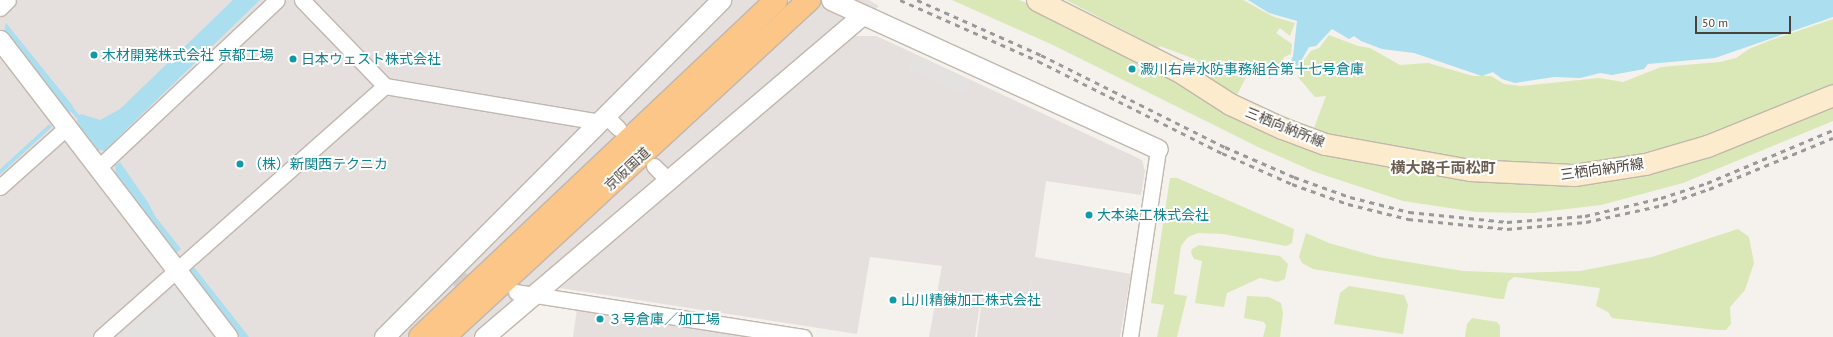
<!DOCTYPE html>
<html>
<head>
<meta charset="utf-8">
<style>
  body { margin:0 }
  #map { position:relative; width:1833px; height:337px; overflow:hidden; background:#f5f1ec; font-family:"PT Sans","Noto Sans JP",sans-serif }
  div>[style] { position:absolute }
  .industrial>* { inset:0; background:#e5e0dd }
  .green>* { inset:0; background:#d9e8b6 }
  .parking>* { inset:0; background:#e4e2e0; transform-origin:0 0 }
  .water>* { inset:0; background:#abdeef }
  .stream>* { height:4px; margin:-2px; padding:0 2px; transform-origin:2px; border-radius:2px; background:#abdeef }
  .minor-tunnel>* { height:15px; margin-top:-7.5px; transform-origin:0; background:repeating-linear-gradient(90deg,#d3cec8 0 15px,transparent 0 23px) }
  .roads { filter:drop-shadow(1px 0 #c1b7ae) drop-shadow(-1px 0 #c1b7ae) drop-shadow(0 1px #c1b7ae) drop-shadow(0 -1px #c1b7ae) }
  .minor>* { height:15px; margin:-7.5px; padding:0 7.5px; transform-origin:7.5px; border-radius:7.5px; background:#fff }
  .tertiary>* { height:19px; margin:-9.5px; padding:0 9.5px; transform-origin:9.5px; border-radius:9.5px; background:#fff }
  .secondary>* { height:21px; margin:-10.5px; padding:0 10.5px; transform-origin:10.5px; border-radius:10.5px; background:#fdebce }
  .trunk>* { height:22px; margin:-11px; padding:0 11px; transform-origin:11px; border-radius:11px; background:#fbc688 }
  .rail>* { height:3px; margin-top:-1.5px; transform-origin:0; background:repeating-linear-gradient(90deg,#999 0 5px,transparent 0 10px) }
  .dots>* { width:11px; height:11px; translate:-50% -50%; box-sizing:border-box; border:2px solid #fff; border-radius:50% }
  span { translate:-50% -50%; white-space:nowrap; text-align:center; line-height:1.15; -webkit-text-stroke:4px #fff; paint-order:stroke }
  .culture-label { font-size:14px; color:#0d838f }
  .left { translate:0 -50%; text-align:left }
  .street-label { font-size:14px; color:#4a4139 }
  .neighbourhood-label { font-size:15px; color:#6c5d51; font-weight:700 }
  .scale { position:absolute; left:1695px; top:16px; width:96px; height:18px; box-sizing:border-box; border:2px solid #4a4139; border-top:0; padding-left:5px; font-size:12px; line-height:14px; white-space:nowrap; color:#4a4139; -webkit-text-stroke:3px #fff; paint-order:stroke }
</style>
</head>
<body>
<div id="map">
  <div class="industrial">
    <i style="clip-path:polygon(0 0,869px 0,879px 6px,490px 337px,0 337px)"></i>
    <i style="clip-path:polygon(847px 36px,876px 36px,896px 45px,1142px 160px,1145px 171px,1141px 195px,1046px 181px,1035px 257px,1131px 274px,1120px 337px,977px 337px,983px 291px,1029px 298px,1035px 260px,1029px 297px,982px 290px,975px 337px,929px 337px,942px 266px,870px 257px,857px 334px,560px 288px)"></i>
    <i style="clip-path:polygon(577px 309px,748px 337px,573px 337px)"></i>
  </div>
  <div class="green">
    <i style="clip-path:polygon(952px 0,1019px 0,1043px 9px,1263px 126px,1562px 183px,1833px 103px,1833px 121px,1683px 183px,1601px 205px,1533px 213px,1476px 212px,1403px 201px,1315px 172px,1258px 147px,1053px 45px)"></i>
    <i style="clip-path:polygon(1066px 0,1243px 0,1274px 17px,1295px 23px,1290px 36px,1280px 28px,1276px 33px,1292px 44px,1291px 54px,1284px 57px,1281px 67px,1270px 79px,1265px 72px,1273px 62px,1255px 67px,1252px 65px,1237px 95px,1271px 111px,1268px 117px,1228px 91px,1203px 74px,1197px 60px,1160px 46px,1158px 48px)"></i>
    <i style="clip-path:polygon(1833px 19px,1833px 85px,1686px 142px,1629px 156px,1576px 163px,1475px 162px,1389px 151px,1279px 122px,1281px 115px,1314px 128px,1326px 96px,1315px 97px,1298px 77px,1304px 60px,1311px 51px,1319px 48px,1329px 35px,1358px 46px,1370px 48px,1400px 65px,1428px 63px,1473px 76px,1491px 76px,1504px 84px,1521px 86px,1599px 78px,1623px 82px,1661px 67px,1720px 62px,1736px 58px,1749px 49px,1771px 40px)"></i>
    <i style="clip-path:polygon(1170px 178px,1177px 178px,1294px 229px,1292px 243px,1286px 246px,1223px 234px,1198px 233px,1188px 237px,1181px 246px,1174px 294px,1187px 296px,1177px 337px,1157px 337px,1164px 305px,1151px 303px)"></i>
    <i style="clip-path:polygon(1738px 229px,1749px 237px,1754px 263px,1745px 290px,1730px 307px,1731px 324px,1726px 330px,1717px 330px,1612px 318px,1608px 312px,1596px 306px,1600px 288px,1514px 277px,1508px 282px,1504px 299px,1500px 299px,1313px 269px,1302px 263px,1299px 257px,1306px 233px,1329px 243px,1378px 257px,1463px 271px,1516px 273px,1580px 271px,1652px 257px)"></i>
    <i style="clip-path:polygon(1199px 245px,1280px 256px,1288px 264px,1285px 279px,1277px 282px,1260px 278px,1227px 293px,1224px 307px,1195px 303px,1202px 261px,1194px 259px,1191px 253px,1192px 249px)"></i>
    <i style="clip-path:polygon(1349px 286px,1404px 295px,1408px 305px,1403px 334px,1334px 324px,1340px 293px)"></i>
    <i style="clip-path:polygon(1247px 296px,1269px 297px,1281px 303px,1283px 313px,1280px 337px,1263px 337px,1266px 326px,1264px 322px,1244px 318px)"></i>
    <i style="clip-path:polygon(1472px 318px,1497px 322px,1500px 326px,1500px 337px,1465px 337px,1467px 324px)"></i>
  </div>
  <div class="parking">
    <i style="left:915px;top:56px;width:61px;height:15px;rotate:24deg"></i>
    <i style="clip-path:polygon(175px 288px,187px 304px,192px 299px,199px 308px,195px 313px,213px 337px,120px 337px,139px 320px,136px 316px,145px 309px,148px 312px)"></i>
  </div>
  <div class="water">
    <i style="clip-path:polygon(233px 0,260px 0,104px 151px,95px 149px,75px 124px,81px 114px,100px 120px,120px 109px)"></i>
    <i style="clip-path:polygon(1248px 0,1833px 0,1833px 17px,1715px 58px,1648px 64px,1644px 69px,1612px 75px,1600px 73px,1580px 78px,1554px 77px,1515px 83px,1502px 79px,1493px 72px,1482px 76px,1414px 53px,1382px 49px,1361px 41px,1354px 36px,1349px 39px,1332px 29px,1316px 46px,1309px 47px,1293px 75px,1287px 72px,1293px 56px,1297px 21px,1269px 13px)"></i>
    <i style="clip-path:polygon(6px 23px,73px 106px,69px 116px,4px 32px)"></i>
    <i style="clip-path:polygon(120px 162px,149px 204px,155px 216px,181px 249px,176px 253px,116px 176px,115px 165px)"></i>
    <i style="clip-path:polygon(194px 267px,249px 337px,240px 337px,189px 271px)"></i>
  </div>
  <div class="stream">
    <i style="left:68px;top:105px;width:21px;rotate:49deg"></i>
    <i style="left:0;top:172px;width:67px;rotate:-42.6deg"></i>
  </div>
  <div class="minor-tunnel">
    <i style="left:455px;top:278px;width:30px;rotate:14deg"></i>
  </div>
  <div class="roads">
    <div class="minor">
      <i style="left:302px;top:0;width:120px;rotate:46deg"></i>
      <i style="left:0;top:8px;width:11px;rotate:-45deg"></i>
      <i style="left:606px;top:116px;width:17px;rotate:45deg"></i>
      <i style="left:654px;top:166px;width:20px;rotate:45deg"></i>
      <i style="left:98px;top:168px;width:245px;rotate:-43.2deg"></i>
      <i style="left:0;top:187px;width:89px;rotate:-41.8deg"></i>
      <i style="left:516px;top:292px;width:291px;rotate:8.9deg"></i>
      <i style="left:101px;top:337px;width:379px;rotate:-41.5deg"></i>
      <i style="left:385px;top:86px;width:218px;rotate:9.5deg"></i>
      <i style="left:1130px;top:337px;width:190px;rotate:-81.5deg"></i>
    </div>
    <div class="tertiary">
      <i style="left:831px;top:0;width:359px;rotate:24.5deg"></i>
      <i style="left:0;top:40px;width:374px;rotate:52.5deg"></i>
      <i style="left:384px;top:337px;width:477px;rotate:-45deg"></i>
      <i style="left:484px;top:337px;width:497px;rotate:-40.4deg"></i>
    </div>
    <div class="secondary">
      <i style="left:1037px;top:0;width:157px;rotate:26.6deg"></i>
      <i style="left:1177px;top:70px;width:63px;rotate:32.7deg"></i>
      <i style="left:1230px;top:104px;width:57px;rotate:24.8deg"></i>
      <i style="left:1282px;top:128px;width:46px;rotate:20.4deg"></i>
      <i style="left:1325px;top:144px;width:147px;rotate:10.2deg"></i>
      <i style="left:1470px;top:170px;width:104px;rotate:2.8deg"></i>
      <i style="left:1574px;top:175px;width:72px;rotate:-8.8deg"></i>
      <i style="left:1645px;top:164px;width:65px;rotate:-16.2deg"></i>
      <i style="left:1707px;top:146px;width:136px;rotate:-22deg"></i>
    </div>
    <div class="trunk">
      <i style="left:420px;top:337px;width:490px;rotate:-43.4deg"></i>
      <i style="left:444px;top:337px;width:497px;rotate:-42.7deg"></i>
    </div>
  </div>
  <div class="rail">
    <i style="left:900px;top:0;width:151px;rotate:23.8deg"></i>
    <i style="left:1038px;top:61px;width:206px;rotate:26.6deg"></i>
    <i style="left:1222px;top:153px;width:77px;rotate:23.9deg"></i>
    <i style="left:1292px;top:184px;width:59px;rotate:19.7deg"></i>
    <i style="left:1348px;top:204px;width:62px;rotate:14deg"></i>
    <i style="left:1408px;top:219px;width:100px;rotate:5.8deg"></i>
    <i style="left:1507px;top:229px;width:79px;rotate:-5.1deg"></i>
    <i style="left:1586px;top:222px;width:79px;rotate:-12.4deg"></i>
    <i style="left:1663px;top:205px;width:49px;rotate:-19.2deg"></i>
    <i style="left:1709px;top:189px;width:134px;rotate:-22.4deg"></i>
    <i style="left:917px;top:0;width:136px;rotate:23.9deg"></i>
    <i style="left:1041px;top:55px;width:206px;rotate:26.6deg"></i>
    <i style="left:1225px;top:147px;width:75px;rotate:23.5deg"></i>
    <i style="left:1294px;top:177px;width:59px;rotate:19.7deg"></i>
    <i style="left:1350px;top:197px;width:61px;rotate:14.3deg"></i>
    <i style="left:1409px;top:212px;width:99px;rotate:5.8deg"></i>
    <i style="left:1507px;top:222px;width:78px;rotate:-4.4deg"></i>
    <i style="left:1585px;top:216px;width:78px;rotate:-13.3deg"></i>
    <i style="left:1661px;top:198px;width:48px;rotate:-18.1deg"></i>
    <i style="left:1707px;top:183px;width:137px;rotate:-22.8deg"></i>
  </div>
  <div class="dots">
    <i style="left:94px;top:55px;background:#0f9aa8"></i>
    <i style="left:293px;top:59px;background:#0f9aa8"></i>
    <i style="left:1132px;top:69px;background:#0f9aa8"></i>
    <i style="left:240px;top:164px;background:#0f9aa8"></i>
    <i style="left:1089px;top:215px;background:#0f9aa8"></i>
    <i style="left:893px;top:300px;background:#0f9aa8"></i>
    <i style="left:600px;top:319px;background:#0f9aa8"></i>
  </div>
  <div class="culture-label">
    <span class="left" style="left:102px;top:55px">木材開発株式会社 京都工場</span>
    <span class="left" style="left:301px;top:59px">日本ウェスト株式会社</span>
    <span class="left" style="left:1140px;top:69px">澱川右岸水防事務組合第十七号倉庫</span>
    <span class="left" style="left:248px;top:164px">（株）新関西テクニカ</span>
    <span class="left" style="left:1097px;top:215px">大本染工株式会社</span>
    <span class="left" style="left:901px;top:300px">山川精錬加工株式会社</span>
    <span class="left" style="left:608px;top:319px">３号倉庫／加工場</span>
  </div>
  <div class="street-label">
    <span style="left:1285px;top:127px;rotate:22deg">三栖向納所線</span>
    <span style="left:627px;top:169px;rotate:-43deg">京阪国道</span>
    <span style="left:1602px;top:169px;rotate:-8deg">三栖向納所線</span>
  </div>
  <div class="neighbourhood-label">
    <span style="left:1443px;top:168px">横大路千両松町</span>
  </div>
  <div class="scale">50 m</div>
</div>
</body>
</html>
